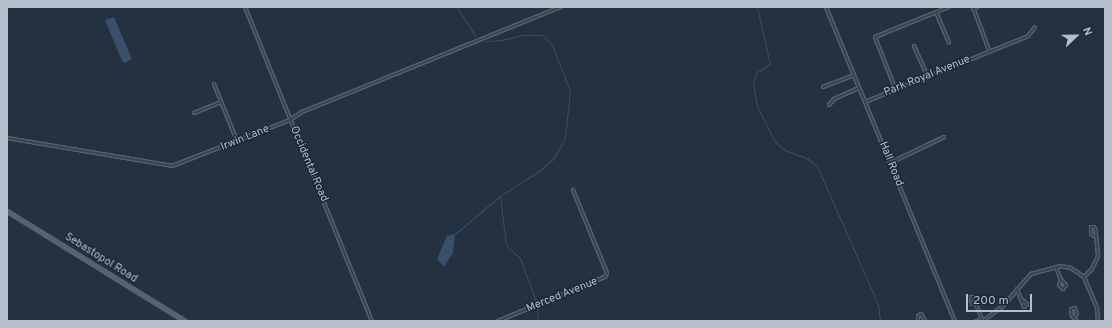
<!DOCTYPE html>
<html>
<head>
<meta charset="utf-8">
<style>
  body { margin:0 }
  #map { position:relative; width:1112px; height:328px; overflow:hidden; background:#243141; font-family:Overpass,sans-serif }
  div>[style] { position:absolute }
  .water>* { inset:0; background:#394f6a }
  .stream>* { height:1px; margin:-0.5px; padding:0 0.5px; transform-origin:0.5px; border-radius:0.5px; background:#394f6a }
  .roads { filter:drop-shadow(1px 0 #56616e) drop-shadow(-1px 0 #56616e) drop-shadow(0 1px #56616e) drop-shadow(0 -1px #56616e) }
  .minor>* { height:2px; margin:-1px; padding:0 1px; transform-origin:1px; border-radius:1px; background:#394350 }
  .major>* { height:3px; margin:-1.5px; padding:0 1.5px; transform-origin:1.5px; border-radius:1.5px; background:#576270 }
  span { translate:-50% -50%; white-space:nowrap; text-align:center; line-height:1.15; -webkit-text-stroke:3px #1d2836; paint-order:stroke }
  .street-label { font-size:11px; color:#b5becb }
  .frame { position:absolute; inset:0; border:8px solid #b5becb; pointer-events:none }
  .north { position:absolute; left:1056px; top:16px; width:40px; height:40px; -webkit-text-stroke:3px #1d2836; paint-order:stroke; rotate:68deg; font-size:11px; font-weight:700; line-height:16px; text-align:center; color:#b5becb }
  .north::after { content:''; display:block; margin:auto; width:14px; height:18px; background:#b5becb; clip-path:polygon(50% 0,100% 100%,50% 72%,0 100%) }
  .scale { position:absolute; left:966px; top:294px; width:66px; height:18px; box-sizing:border-box; border:2px solid #b5becb; border-top:0; padding-left:5px; font-size:12px; line-height:14px; white-space:nowrap; color:#b5becb; -webkit-text-stroke:3px #1d2836; paint-order:stroke }
</style>
</head>
<body>
<div id="map">
  <div class="water">
    <i style="clip-path:polygon(114px 17px,132px 59px,125px 63px,122px 61px,105px 20px)"></i>
    <i style="clip-path:polygon(455px 234px,453px 253px,444px 267px,437px 259px,447px 236px)"></i>
  </div>
  <div class="stream">
    <i style="left:457px;top:7px;width:34px;rotate:58deg"></i>
    <i style="left:757px;top:7px;width:58px;rotate:77.2deg"></i>
    <i style="left:770px;top:64px;width:15px;rotate:148deg"></i>
    <i style="left:757px;top:72px;width:12px;rotate:110deg"></i>
    <i style="left:753px;top:83px;width:23px;rotate:80deg"></i>
    <i style="left:757px;top:106px;width:40px;rotate:63.4deg"></i>
    <i style="left:775px;top:142px;width:13px;rotate:39deg"></i>
    <i style="left:785px;top:150px;width:25px;rotate:21deg"></i>
    <i style="left:808px;top:159px;width:11px;rotate:38deg"></i>
    <i style="left:817px;top:166px;width:151px;rotate:66.2deg"></i>
    <i style="left:878px;top:304px;width:17px;rotate:83deg"></i>
    <i style="left:485px;top:41px;width:17px;rotate:-3deg"></i>
    <i style="left:502px;top:40px;width:21px;rotate:-14deg"></i>
    <i style="left:522px;top:35px;width:20px"></i>
    <i style="left:542px;top:35px;width:14px;rotate:45deg"></i>
    <i style="left:552px;top:45px;width:49px;rotate:68.6deg"></i>
    <i style="left:570px;top:91px;width:47px;rotate:96.1deg"></i>
    <i style="left:565px;top:138px;width:23px;rotate:119deg"></i>
    <i style="left:554px;top:158px;width:20px;rotate:139deg"></i>
    <i style="left:539px;top:171px;width:46px;rotate:147.3deg"></i>
    <i style="left:500px;top:196px;width:49px;rotate:83deg"></i>
    <i style="left:506px;top:245px;width:19px;rotate:43deg"></i>
    <i style="left:520px;top:258px;width:49px;rotate:69.7deg"></i>
    <i style="left:455px;top:234px;width:59px;rotate:-40.2deg"></i>
    <i style="left:537px;top:306px;width:15px;rotate:86deg"></i>
  </div>
  <div class="roads">
    <div class="minor">
      <i style="left:245px;top:7px;width:339px;rotate:68deg"></i>
      <i style="left:826px;top:7px;width:339px;rotate:67.7deg"></i>
      <i style="left:973px;top:7px;width:46px;rotate:69.6deg"></i>
      <i style="left:973px;top:9px;width:5px;rotate:-22deg"></i>
      <i style="left:936px;top:12px;width:33px;rotate:67deg"></i>
      <i style="left:914px;top:46px;width:32px;rotate:66deg"></i>
      <i style="left:214px;top:84px;width:61px;rotate:68deg"></i>
      <i style="left:823px;top:87px;width:33px;rotate:-21deg"></i>
      <i style="left:895px;top:88px;width:55px;rotate:-111.4deg"></i>
      <i style="left:875px;top:37px;width:80px;rotate:-22.1deg"></i>
      <i style="left:865px;top:102px;width:176px;rotate:-22deg"></i>
      <i style="left:1028px;top:36px;width:11px;rotate:-52deg"></i>
      <i style="left:829px;top:105px;width:8px;rotate:-50deg"></i>
      <i style="left:834px;top:99px;width:27px;rotate:-24deg"></i>
      <i style="left:194px;top:113px;width:29px;rotate:-22deg"></i>
      <i style="left:7px;top:138px;width:167px;rotate:9.6deg"></i>
      <i style="left:172px;top:166px;width:127px;rotate:-21.3deg"></i>
      <i style="left:290px;top:120px;width:14px;rotate:-34deg"></i>
      <i style="left:302px;top:112px;width:279px;rotate:-22.1deg"></i>
      <i style="left:890px;top:163px;width:60px;rotate:-25.7deg"></i>
      <i style="left:1056px;top:267px;width:14px;rotate:69deg"></i>
      <i style="left:1061px;top:280px;width:5px;rotate:112deg"></i>
      <i style="left:1059px;top:285px;width:6px;rotate:45deg"></i>
      <i style="left:1063px;top:289px;width:5px;rotate:-53deg"></i>
      <i style="left:1066px;top:285px;width:7px;rotate:-135deg"></i>
      <i style="left:1084px;top:277px;width:11px;rotate:-45deg"></i>
      <i style="left:1092px;top:269px;width:14px;rotate:-65deg"></i>
      <i style="left:1098px;top:256px;width:25px;rotate:-95deg"></i>
      <i style="left:1096px;top:231px;width:4px;rotate:-117deg"></i>
      <i style="left:1094px;top:227px;width:3px;rotate:180deg"></i>
      <i style="left:1091px;top:227px;width:7px;rotate:90deg"></i>
      <i style="left:1091px;top:234px;width:4px;rotate:27deg"></i>
      <i style="left:1017px;top:289px;width:19px;rotate:69deg"></i>
      <i style="left:1024px;top:307px;width:4px;rotate:-45deg"></i>
      <i style="left:1027px;top:304px;width:8px;rotate:-140deg"></i>
      <i style="left:976px;top:304px;width:4px;rotate:180deg"></i>
      <i style="left:972px;top:304px;width:7px;rotate:-98deg"></i>
      <i style="left:971px;top:297px;width:5px"></i>
      <i style="left:976px;top:297px;width:7px;rotate:90deg"></i>
      <i style="left:976px;top:304px;width:17px;rotate:69deg"></i>
      <i style="left:1075px;top:316px;width:3px;rotate:-45deg"></i>
      <i style="left:1077px;top:314px;width:6px;rotate:-108deg"></i>
      <i style="left:1075px;top:308px;width:4px;rotate:166deg"></i>
      <i style="left:1071px;top:309px;width:7px;rotate:82deg"></i>
      <i style="left:1072px;top:316px;width:7px;rotate:45deg"></i>
      <i style="left:498px;top:321px;width:116px;rotate:-22.4deg"></i>
      <i style="left:605px;top:277px;width:4px;rotate:-63deg"></i>
      <i style="left:607px;top:273px;width:90px;rotate:-112.3deg"></i>
      <i style="left:918px;top:321px;width:5px;rotate:-90deg"></i>
      <i style="left:918px;top:316px;width:4px;rotate:-34deg"></i>
      <i style="left:921px;top:314px;width:8px;rotate:60deg"></i>
      <i style="left:976px;top:321px;width:6px;rotate:-9deg"></i>
      <i style="left:983px;top:321px;width:25px;rotate:-37deg"></i>
      <i style="left:1003px;top:306px;width:43px;rotate:-48.8deg"></i>
      <i style="left:1031px;top:274px;width:30px;rotate:-15deg"></i>
      <i style="left:1060px;top:266px;width:11px;rotate:10deg"></i>
      <i style="left:1071px;top:268px;width:16px;rotate:35deg"></i>
      <i style="left:1084px;top:277px;width:34px;rotate:67deg"></i>
      <i style="left:1097px;top:308px;width:13px;rotate:86deg"></i>
    </div>
    <div class="major">
      <i style="left:7px;top:211px;width:209px;rotate:31.7deg"></i>
    </div>
  </div>
  <div class="street-label">
    <span style="left:927px;top:76px;rotate:-22deg">Park Royal Avenue</span>
    <span style="left:245px;top:138px;rotate:-22deg">Irwin Lane</span>
    <span style="left:309px;top:164px;rotate:67deg">Occidental Road</span>
    <span style="left:891px;top:164px;rotate:68deg">Hall Road</span>
    <span style="left:101px;top:258px;rotate:32deg">Sebastopol Road</span>
    <span style="left:562px;top:295px;rotate:-22deg">Merced Avenue</span>
  </div>
  <div class="frame"></div>
  <div class="north">N</div>
  <div class="scale">200 m</div>
</div>
</body>
</html>
